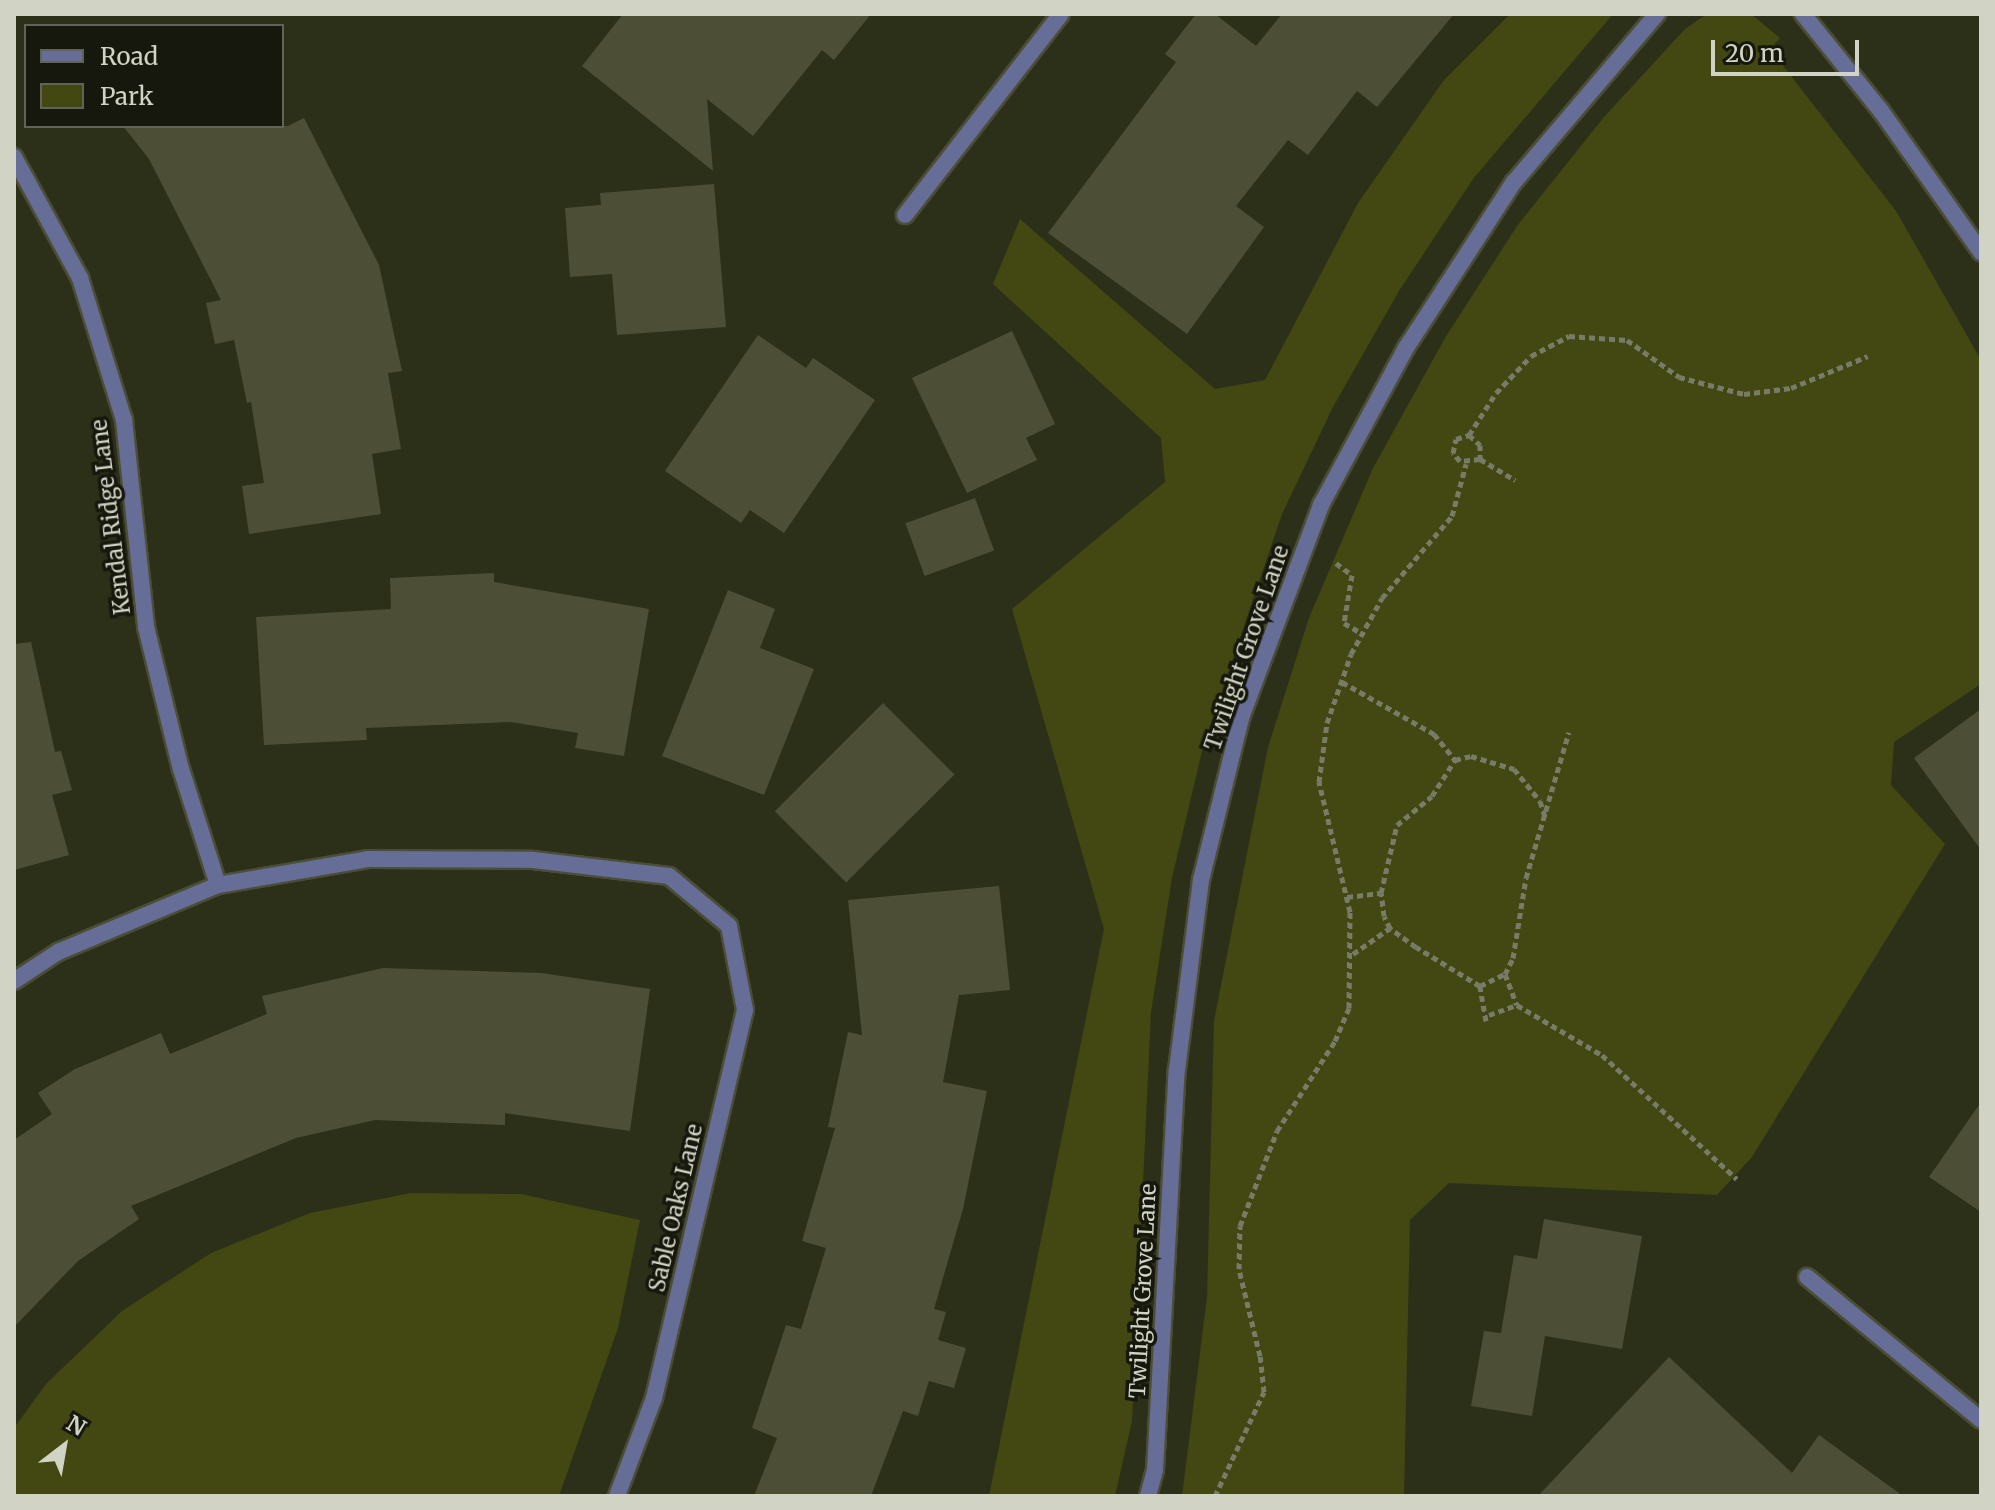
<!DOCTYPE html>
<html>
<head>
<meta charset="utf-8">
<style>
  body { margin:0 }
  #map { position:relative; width:1995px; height:1510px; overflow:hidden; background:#2d3018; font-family:Merriweather,serif }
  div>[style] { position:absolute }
  .green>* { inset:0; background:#434711 }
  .building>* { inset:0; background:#4c4f36; transform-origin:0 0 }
  .path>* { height:5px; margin-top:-2.5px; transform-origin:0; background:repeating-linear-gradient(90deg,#787b67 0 6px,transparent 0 10px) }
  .roads { filter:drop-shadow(2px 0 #4b4e37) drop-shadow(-2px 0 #4b4e37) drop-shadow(0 2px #4b4e37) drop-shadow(0 -2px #4b4e37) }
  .minor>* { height:16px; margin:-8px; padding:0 8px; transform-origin:8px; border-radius:8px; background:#666d96 }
  .tertiary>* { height:16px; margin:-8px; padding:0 8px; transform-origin:8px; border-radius:8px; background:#666d96 }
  span { translate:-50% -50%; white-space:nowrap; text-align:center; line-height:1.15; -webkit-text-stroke:7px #16170d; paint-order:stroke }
  .street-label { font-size:22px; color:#d1d4c5 }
  .frame { position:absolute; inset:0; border:16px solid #d1d4c5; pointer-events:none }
  .legend { position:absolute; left:24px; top:24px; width:260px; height:104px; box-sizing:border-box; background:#16170d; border:2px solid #616357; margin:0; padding:10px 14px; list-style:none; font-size:24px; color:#d1d4c5 }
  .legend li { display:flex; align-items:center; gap:16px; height:40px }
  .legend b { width:40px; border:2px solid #616357 }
  .north { position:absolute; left:24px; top:1406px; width:80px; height:80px; -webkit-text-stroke:6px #16170d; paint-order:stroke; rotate:31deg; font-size:22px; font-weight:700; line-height:32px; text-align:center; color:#d1d4c5 }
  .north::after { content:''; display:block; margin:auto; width:28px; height:36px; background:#d1d4c5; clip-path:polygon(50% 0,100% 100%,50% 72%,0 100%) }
  .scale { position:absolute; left:1711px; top:40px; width:148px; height:36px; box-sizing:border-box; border:4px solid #d1d4c5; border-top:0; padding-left:10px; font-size:24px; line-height:28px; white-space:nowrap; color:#d1d4c5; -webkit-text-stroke:6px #16170d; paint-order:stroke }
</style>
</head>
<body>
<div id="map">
  <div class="green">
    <i style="clip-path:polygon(1510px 14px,1613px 14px,1473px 179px,1399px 291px,1333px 407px,1282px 514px,1203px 747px,1172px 878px,1151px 1012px,1132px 1421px,1115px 1496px,989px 1496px,1104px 929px,1012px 609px,1165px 482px,1161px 438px,993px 284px,1020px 219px,1215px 389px,1265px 380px,1358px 203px,1444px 80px)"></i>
    <i style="clip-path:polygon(1707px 14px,1751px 14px,1780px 38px,1770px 49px,1896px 211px,1981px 360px,1981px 684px,1894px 742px,1891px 785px,1945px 844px,1752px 1157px,1717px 1195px,1449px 1183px,1410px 1220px,1404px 1496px,1182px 1496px,1207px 1297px,1214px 1021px,1268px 747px,1309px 618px,1373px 468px,1445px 338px,1517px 226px,1604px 117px,1685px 29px)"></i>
    <i style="clip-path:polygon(411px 1193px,521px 1194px,640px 1220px,618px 1328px,559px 1496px,14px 1496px,14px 1428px,46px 1384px,122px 1311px,211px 1253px,310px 1213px)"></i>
  </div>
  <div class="building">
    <i style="clip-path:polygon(623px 14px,871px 14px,834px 60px,822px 50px,753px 136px,707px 99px,713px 171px,582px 66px)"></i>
    <i style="clip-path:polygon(1196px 14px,1215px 14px,1256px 46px,1282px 14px,1454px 14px,1377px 107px,1357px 91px,1308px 155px,1288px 140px,1236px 206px,1264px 227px,1187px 334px,1048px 233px,1176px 62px,1165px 54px)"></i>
    <i style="clip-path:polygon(304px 118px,379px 265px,402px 371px,388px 373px,401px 449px,372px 454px,381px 514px,249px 534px,242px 486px,264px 483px,251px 402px,247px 403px,234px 340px,215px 344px,206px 303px,221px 300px,149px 159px,123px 126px,288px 126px)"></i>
    <i style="clip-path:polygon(714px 184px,726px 327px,617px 335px,612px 274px,570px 277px,565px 208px,601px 205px,600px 193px)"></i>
    <i style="clip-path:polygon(1012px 331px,1055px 424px,1026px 438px,1037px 460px,967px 493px,912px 378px)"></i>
    <i style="clip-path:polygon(758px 335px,806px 368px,813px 358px,875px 400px,784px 533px,750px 510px,741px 523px,665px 471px)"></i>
    <i style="left:975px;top:498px;width:56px;height:74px;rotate:70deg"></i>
    <i style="clip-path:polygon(494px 573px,494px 582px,649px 609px,624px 756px,575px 748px,578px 733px,511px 722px,366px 728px,367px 740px,264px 745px,256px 617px,391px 609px,390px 578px)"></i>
    <i style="clip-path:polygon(728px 590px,775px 609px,760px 648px,814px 669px,764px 795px,662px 756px)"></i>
    <i style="clip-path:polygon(31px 642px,55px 752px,61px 751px,72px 790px,52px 795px,69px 855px,14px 870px,14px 644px)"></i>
    <i style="left:883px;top:703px;width:101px;height:153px;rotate:45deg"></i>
    <i style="clip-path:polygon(1981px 709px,1981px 850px,1914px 758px)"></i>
    <i style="clip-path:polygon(999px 886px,1010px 990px,959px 995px,943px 1082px,987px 1091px,963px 1209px,934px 1309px,946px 1312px,938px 1340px,966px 1348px,954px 1388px,929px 1381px,918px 1416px,903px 1411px,871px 1496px,754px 1496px,777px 1438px,752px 1428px,786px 1325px,801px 1329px,826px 1248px,802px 1241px,835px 1128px,828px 1127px,848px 1032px,862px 1035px,848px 900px)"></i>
    <i style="clip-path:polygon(383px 968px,541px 973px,650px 989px,630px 1131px,505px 1113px,505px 1125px,375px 1120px,296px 1138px,131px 1206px,139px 1219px,78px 1261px,14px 1327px,14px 1140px,52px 1114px,38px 1093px,75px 1069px,161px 1033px,170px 1054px,267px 1014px,262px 996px)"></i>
    <i style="clip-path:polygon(1981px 1102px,1981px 1212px,1929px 1177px)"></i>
    <i style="clip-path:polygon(1544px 1219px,1642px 1236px,1622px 1349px,1545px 1336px,1532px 1416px,1471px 1406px,1484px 1331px,1501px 1333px,1514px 1255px,1537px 1259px)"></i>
    <i style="clip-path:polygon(1669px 1357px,1792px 1473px,1819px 1435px,1903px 1496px,1538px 1496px)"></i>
  </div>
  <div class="path">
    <i style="left:1469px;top:435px;width:15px;rotate:42deg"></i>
    <i style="left:1480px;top:445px;width:14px;rotate:90deg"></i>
    <i style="left:1480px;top:459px;width:20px;rotate:174deg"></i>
    <i style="left:1460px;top:461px;width:11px;rotate:-131deg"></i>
    <i style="left:1453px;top:453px;width:14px;rotate:-78deg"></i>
    <i style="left:1456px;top:439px;width:14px;rotate:-17deg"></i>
    <i style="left:1469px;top:435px;width:50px;rotate:-57.3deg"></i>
    <i style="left:1496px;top:393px;width:51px;rotate:-46.6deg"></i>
    <i style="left:1531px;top:356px;width:43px;rotate:-27.8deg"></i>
    <i style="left:1569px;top:336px;width:58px;rotate:3.9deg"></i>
    <i style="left:1627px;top:340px;width:64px;rotate:35.4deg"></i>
    <i style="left:1679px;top:377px;width:67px;rotate:14.7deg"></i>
    <i style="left:1744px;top:394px;width:47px;rotate:-7.3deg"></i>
    <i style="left:1791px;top:388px;width:83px;rotate:-22.6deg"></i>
    <i style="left:1480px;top:459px;width:41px;rotate:31deg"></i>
    <i style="left:1336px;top:563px;width:20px;rotate:37deg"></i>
    <i style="left:1352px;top:575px;width:49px;rotate:99.5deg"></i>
    <i style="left:1344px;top:623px;width:20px;rotate:30deg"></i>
    <i style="left:1342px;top:682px;width:106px;rotate:29.5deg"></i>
    <i style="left:1434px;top:734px;width:33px;rotate:51deg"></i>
    <i style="left:1347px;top:897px;width:34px;rotate:-7deg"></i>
    <i style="left:1353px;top:954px;width:45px;rotate:-35.1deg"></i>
    <i style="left:1505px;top:974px;width:33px;rotate:69deg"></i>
    <i style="left:1517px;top:1005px;width:99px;rotate:30.5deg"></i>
    <i style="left:1602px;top:1055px;width:183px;rotate:42.6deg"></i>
    <i style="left:1480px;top:986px;width:28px;rotate:-26deg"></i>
    <i style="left:1505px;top:974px;width:18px;rotate:-63deg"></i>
    <i style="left:1513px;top:958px;width:81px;rotate:-80.8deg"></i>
    <i style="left:1526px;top:878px;width:152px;rotate:-73.6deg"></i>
    <i style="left:1489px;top:1015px;width:30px;rotate:-20deg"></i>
    <i style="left:1486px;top:1021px;width:36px;rotate:-100deg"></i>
    <i style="left:1480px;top:986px;width:75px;rotate:-148.6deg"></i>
    <i style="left:1416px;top:947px;width:32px;rotate:-144deg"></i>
    <i style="left:1390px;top:928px;width:13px;rotate:-117deg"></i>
    <i style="left:1384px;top:916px;width:23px;rotate:-97deg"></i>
    <i style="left:1381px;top:893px;width:70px;rotate:-76.8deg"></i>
    <i style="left:1397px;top:825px;width:45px;rotate:-39.6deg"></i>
    <i style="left:1432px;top:796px;width:43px;rotate:-57.4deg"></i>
    <i style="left:1455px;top:760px;width:16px;rotate:-14deg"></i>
    <i style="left:1471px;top:756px;width:45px;rotate:16.8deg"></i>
    <i style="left:1514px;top:769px;width:41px;rotate:50.9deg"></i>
    <i style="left:1540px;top:801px;width:16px;rotate:72deg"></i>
    <i style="left:1215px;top:1496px;width:115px;rotate:-64.8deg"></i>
    <i style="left:1264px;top:1392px;width:36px;rotate:-96deg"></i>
    <i style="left:1260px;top:1356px;width:89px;rotate:-103.6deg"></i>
    <i style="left:1239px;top:1269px;width:43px;rotate:-88.7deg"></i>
    <i style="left:1240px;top:1226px;width:102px;rotate:-68.7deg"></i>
    <i style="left:1277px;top:1131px;width:107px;rotate:-57.2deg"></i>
    <i style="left:1335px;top:1041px;width:36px;rotate:-67deg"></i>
    <i style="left:1349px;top:1008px;width:96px;rotate:-89.4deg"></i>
    <i style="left:1350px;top:912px;width:134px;rotate:-103.4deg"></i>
    <i style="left:1319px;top:782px;width:60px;rotate:-82.3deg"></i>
    <i style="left:1327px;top:723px;width:73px;rotate:-70.8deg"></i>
    <i style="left:1351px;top:654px;width:64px;rotate:-61deg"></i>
    <i style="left:1382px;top:598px;width:108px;rotate:-49.5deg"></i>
    <i style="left:1452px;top:516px;width:54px;rotate:-74.9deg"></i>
  </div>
  <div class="roads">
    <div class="minor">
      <i style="left:1803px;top:14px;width:124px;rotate:51.2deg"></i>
      <i style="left:1881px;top:111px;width:173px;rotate:54.7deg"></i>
      <i style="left:14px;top:157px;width:138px;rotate:61.4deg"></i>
      <i style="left:80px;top:278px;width:149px;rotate:72.8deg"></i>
      <i style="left:124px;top:420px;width:208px;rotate:83.9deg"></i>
      <i style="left:146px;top:627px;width:146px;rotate:76.2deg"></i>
      <i style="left:181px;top:769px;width:122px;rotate:72.3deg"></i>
      <i style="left:905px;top:215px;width:254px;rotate:-52.2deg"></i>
      <i style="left:14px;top:981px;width:53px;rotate:-33.4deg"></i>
      <i style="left:58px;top:952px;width:173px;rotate:-22.7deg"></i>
      <i style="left:218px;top:885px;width:152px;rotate:-9.8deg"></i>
      <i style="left:368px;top:859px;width:165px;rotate:0.3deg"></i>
      <i style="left:533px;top:860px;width:137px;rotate:6.7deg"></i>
      <i style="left:669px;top:876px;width:78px;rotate:39.8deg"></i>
      <i style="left:729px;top:926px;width:86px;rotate:79.2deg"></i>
      <i style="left:745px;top:1010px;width:399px;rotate:103.2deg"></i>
      <i style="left:654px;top:1398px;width:105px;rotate:110.7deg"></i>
      <i style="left:1807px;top:1277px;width:225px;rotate:39.4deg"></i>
    </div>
    <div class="tertiary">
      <i style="left:1148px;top:1496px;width:27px;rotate:-75deg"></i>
      <i style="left:1155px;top:1470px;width:401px;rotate:-86.9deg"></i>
      <i style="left:1177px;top:1070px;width:192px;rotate:-82.8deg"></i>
      <i style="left:1201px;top:880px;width:167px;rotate:-76.1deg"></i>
      <i style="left:1241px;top:718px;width:228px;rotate:-69.4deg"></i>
      <i style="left:1321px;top:505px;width:179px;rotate:-61.6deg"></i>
      <i style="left:1406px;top:348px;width:198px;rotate:-57deg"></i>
      <i style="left:1514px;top:182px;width:221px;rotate:-49.6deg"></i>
    </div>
  </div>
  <div class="street-label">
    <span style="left:111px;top:517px;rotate:-97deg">Kendal Ridge Lane</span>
    <span style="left:1247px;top:648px;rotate:-71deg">Twilight Grove Lane</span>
    <span style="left:676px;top:1208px;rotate:-77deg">Sable Oaks Lane</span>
    <span style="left:1143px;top:1291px;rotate:-87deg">Twilight Grove Lane</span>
  </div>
  <div class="frame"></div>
  <ul class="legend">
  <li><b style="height:10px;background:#666d96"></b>Road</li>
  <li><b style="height:22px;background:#434711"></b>Park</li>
  </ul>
  <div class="north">N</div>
  <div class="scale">20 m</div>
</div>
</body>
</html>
